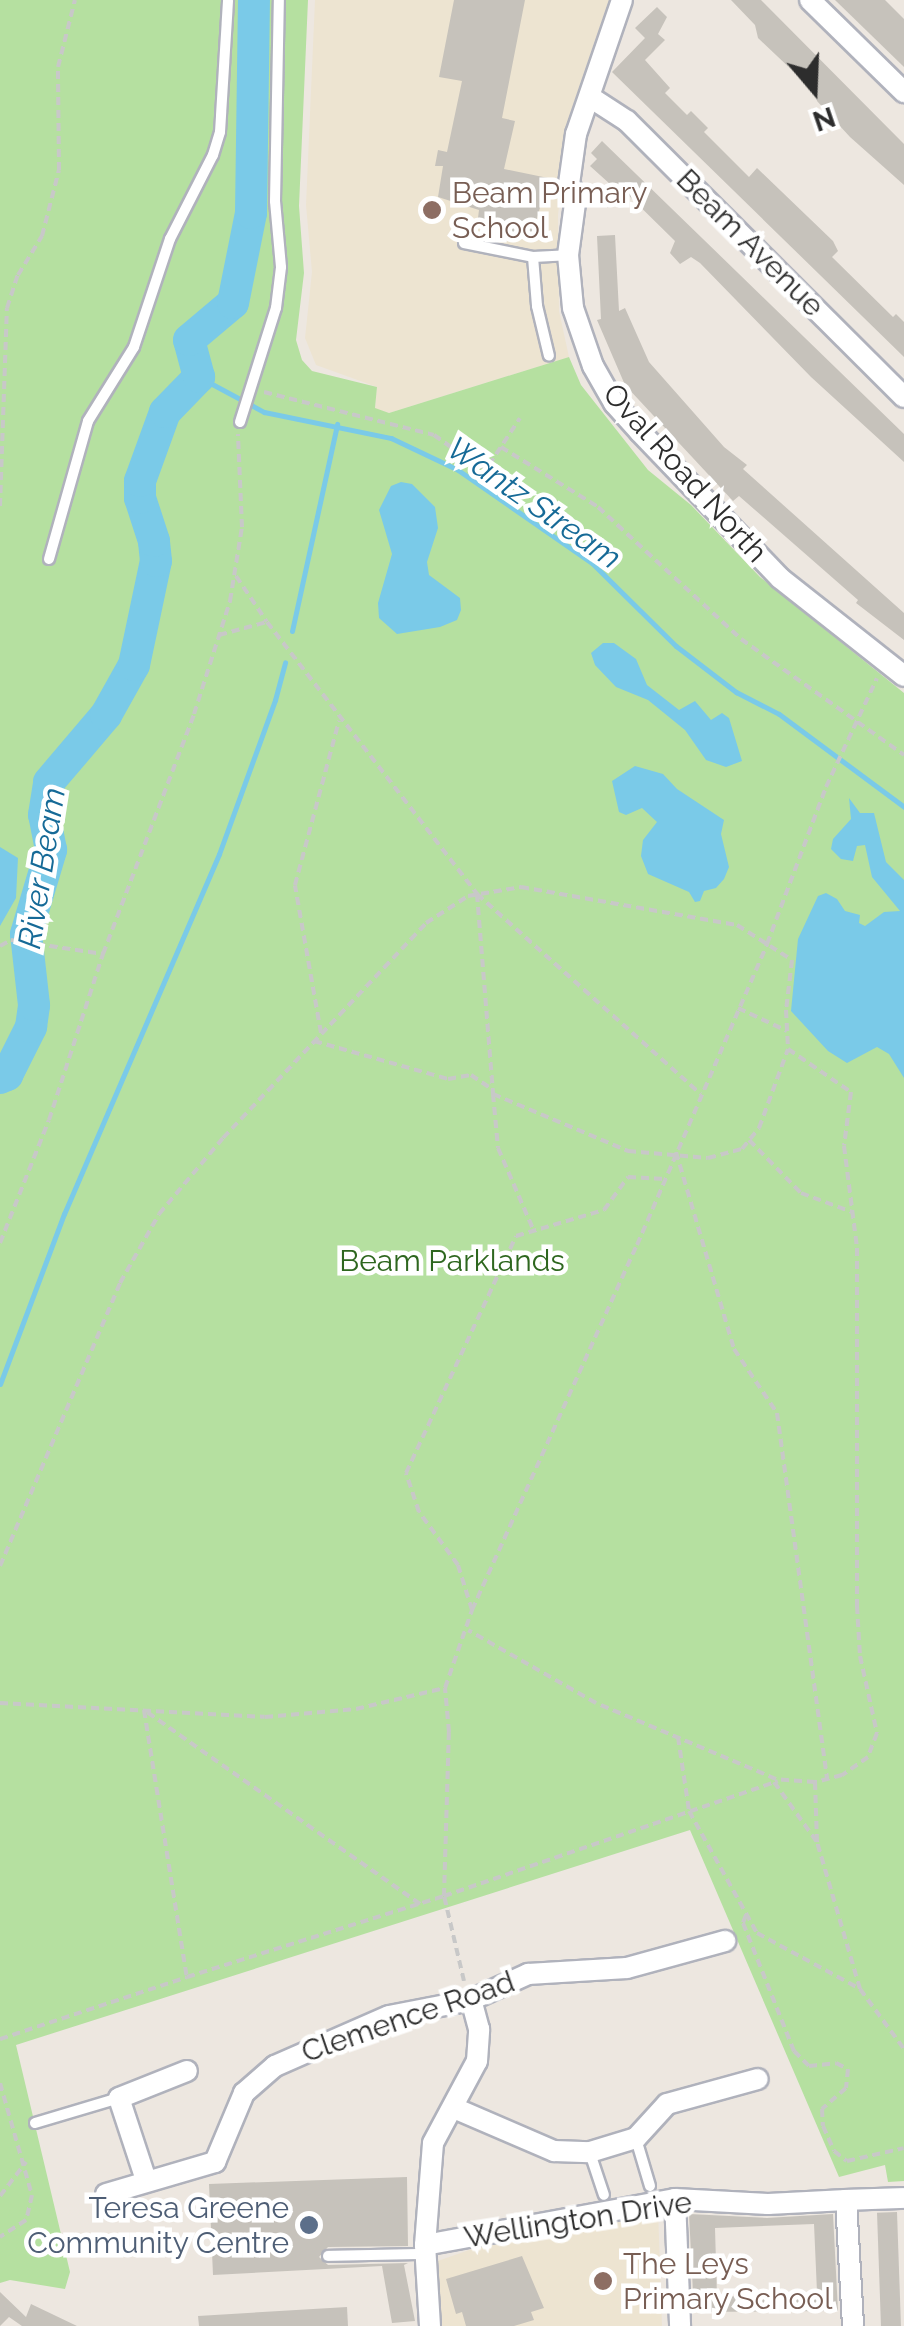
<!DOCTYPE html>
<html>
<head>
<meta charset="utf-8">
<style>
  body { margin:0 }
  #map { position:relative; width:904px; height:2326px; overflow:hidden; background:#ede7e0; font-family:Raleway,sans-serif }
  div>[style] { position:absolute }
  .education>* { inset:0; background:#ede4d1 }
  .green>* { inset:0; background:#b5e0a0 }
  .water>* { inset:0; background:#7acae8 }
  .stream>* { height:5px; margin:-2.5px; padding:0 2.5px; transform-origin:2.5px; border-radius:2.5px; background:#7acae8 }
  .river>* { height:32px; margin:-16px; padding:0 16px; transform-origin:16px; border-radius:16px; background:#7acae8 }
  .building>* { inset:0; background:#c6c2bb; transform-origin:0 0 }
  .path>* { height:4px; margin-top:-2px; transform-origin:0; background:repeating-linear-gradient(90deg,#c8c8c8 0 8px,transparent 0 13px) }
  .roads { filter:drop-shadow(2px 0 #b0b2bc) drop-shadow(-2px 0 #b0b2bc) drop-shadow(0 2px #b0b2bc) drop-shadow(0 -2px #b0b2bc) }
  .service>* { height:10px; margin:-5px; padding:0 5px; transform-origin:5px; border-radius:5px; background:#fff }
  .minor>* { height:20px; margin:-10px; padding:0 10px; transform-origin:10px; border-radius:10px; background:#fff }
  .dots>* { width:28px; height:28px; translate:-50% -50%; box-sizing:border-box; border:5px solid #fff; border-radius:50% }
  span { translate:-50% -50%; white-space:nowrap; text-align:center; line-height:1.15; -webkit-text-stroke:9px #fff; paint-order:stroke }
  .education-label { font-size:30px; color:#785e54 }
  .left { translate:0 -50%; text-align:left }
  .street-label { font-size:30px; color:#2d2d2d }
  .park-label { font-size:30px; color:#2e671f }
  .service-label { font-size:30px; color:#4e5e75 }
  .right { translate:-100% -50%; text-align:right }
  .water-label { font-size:32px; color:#166a97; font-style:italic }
  .north { position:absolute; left:764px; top:40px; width:100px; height:100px; -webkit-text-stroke:8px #fff; paint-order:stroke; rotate:161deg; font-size:28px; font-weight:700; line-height:40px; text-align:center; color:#2d2d2d }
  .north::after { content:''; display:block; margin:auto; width:35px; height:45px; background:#2d2d2d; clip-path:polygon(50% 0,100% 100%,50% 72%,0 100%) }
</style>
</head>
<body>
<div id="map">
  <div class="education">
    <i style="clip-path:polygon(315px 0,609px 0,570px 114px,558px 215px,559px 311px,569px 357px,389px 413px,375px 409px,377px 387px,316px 365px,305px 338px,312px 272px,306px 205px)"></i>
    <i style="clip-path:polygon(658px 2208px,662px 2326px,436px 2326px,432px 2263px,472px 2249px)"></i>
  </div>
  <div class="green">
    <i style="clip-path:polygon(0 0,308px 0,299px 206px,304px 273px,296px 340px,302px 360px,312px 371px,377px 387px,375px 408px,389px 413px,569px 357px,581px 385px,648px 470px,691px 505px,760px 577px,904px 693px,904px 2181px,888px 2182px,885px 2165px,839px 2177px,690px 1830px,16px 2045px,70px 2272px,65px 2289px,10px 2280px,0 2283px)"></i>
  </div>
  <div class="water">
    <i style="clip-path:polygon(401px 482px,412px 484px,435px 507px,438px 528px,427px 562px,429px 575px,460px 598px,461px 610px,457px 620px,440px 627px,397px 634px,379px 618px,378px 603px,392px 554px,379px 510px,391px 486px)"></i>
    <i style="clip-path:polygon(603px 643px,614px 643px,636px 659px,647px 685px,679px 710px,695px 701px,711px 720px,722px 713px,729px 718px,742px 761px,726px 767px,706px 760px,685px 730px,648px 700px,616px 687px,595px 665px,591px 653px)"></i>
    <i style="clip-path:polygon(635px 766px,663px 774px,677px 789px,724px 820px,721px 834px,729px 867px,724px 879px,716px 888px,704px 891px,700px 901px,695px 902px,689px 892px,648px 874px,641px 856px,643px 840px,657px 822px,642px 808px,626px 815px,619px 812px,612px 781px)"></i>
    <i style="clip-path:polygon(849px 798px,860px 813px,874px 813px,886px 862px,904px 880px,904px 1078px,889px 1054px,877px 1047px,847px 1063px,828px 1051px,791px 1011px,798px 939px,818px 896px,826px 893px,837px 899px,845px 911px,860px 915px,859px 923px,865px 926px,884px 912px,900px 911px,872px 877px,865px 845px,857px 846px,853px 861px,841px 859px,831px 849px,833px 839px,851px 819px)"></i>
    <i style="clip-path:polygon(0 847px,18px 858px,16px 898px,0 926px)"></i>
  </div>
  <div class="stream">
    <i style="left:199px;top:377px;width:74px;rotate:28.3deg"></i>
    <i style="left:264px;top:412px;width:130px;rotate:11.6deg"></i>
    <i style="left:391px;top:438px;width:74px;rotate:25.5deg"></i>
    <i style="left:458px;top:470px;width:163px;rotate:34.8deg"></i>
    <i style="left:592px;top:563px;width:118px;rotate:44.7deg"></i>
    <i style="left:676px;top:646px;width:76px;rotate:37.5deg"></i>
    <i style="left:736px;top:692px;width:48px;rotate:27.1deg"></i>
    <i style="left:779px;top:714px;width:156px;rotate:36.6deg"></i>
    <i style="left:292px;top:631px;width:212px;rotate:-77.7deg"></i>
    <i style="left:0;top:1384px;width:182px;rotate:-69.4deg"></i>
    <i style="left:64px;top:1214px;width:392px;rotate:-66.7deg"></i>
    <i style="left:219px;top:854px;width:164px;rotate:-70deg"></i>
    <i style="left:275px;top:700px;width:39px;rotate:-75deg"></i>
  </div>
  <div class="river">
    <i style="left:0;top:1078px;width:8px;rotate:-23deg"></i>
    <i style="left:7px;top:1075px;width:54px;rotate:-63.4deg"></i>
    <i style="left:31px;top:1027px;width:22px;rotate:-82deg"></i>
    <i style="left:34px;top:1005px;width:71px;rotate:-96.4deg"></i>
    <i style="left:26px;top:934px;width:88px;rotate:-73.4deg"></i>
    <i style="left:51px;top:850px;width:36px;rotate:-101deg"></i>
    <i style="left:44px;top:815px;width:33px;rotate:-81deg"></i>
    <i style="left:49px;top:782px;width:88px;rotate:-49.6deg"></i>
    <i style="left:106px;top:715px;width:57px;rotate:-60.8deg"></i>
    <i style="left:134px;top:665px;width:106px;rotate:-78.1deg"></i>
    <i style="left:156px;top:561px;width:20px;rotate:-96deg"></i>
    <i style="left:154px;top:541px;width:45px;rotate:-108deg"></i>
    <i style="left:140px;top:498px;width:17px;rotate:-90deg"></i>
    <i style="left:140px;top:481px;width:73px;rotate:-70.1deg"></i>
    <i style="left:165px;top:412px;width:49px;rotate:-45.8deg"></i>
    <i style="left:199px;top:377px;width:38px;rotate:-105deg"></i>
    <i style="left:189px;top:340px;width:57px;rotate:-40.1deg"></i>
    <i style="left:233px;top:303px;width:92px;rotate:-78.7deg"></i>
    <i style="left:251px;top:213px;width:213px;rotate:-89.2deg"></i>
  </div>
  <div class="building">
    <i style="clip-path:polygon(454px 0,525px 0,502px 118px,515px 121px,504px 169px,548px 178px,532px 237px,477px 226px,479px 210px,438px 197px,443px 166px,435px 166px,438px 150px,447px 152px,462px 81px,439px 77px)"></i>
    <i style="clip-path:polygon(731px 0,761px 0,904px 144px,904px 185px,850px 137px,817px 101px,815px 92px,758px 38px,755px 25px)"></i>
    <i style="clip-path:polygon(835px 0,885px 0,904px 19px,904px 67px)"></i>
    <i style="clip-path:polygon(657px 7px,667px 17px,658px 34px,665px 40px,645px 60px,670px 88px,665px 93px,687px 115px,691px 111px,708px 128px,704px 132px,749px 177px,757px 168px,833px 241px,838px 251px,832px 257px,893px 317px,896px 314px,904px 322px,904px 357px,612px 72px,645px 38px,635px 28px)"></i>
    <i style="clip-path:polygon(602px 141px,904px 434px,904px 462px,811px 377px,700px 263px,691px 257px,680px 264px,670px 253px,675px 241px,619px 186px,620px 193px,590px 166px,597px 159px,591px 153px)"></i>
    <i style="clip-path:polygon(615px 235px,619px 311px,625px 308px,649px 362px,724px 447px,747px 465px,743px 469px,904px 613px,904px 640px,856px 603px,858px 600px,739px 496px,733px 501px,625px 385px,597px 320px,601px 319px,597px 236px)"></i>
    <i style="clip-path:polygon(407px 2177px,408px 2246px,328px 2247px,319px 2257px,328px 2265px,408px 2263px,404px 2265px,415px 2321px,392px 2323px,382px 2266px,213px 2275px,209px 2184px)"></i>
    <i style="left:897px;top:2212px;width:114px;height:20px;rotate:88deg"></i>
    <i style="clip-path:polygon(evenodd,689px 2214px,767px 2218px,833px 2214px,838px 2311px,694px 2312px,689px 2214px,814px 2224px,817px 2292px,717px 2297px,715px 2228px,814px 2224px)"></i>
    <i style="clip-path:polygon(522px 2256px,544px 2308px,531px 2312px,534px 2320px,514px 2326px,466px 2326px,462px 2312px,456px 2314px,446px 2279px)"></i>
    <i style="clip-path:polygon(0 2292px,26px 2317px,31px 2304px,77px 2326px,22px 2326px,9px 2317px,0 2326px)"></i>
    <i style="clip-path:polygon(347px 2307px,348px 2326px,199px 2326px,198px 2316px)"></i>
  </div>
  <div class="path">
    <i style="left:264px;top:392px;width:175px;rotate:14.2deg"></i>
    <i style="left:434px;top:435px;width:55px;rotate:35.4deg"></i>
    <i style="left:479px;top:467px;width:10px;rotate:-11deg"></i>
    <i style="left:489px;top:465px;width:56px;rotate:-56.6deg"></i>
    <i style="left:501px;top:447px;width:114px;rotate:31.7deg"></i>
    <i style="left:598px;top:507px;width:195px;rotate:42.7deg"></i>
    <i style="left:741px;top:639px;width:200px;rotate:35.4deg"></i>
    <i style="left:0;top:506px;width:198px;rotate:-88deg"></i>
    <i style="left:7px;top:308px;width:35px;rotate:-72deg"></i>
    <i style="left:18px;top:275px;width:46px;rotate:-58.4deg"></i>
    <i style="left:42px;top:236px;width:68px;rotate:-75.6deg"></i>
    <i style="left:59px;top:170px;width:103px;rotate:-90.6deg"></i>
    <i style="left:58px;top:67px;width:69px;rotate:-75.8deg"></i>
    <i style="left:236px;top:576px;width:55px;rotate:56deg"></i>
    <i style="left:219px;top:635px;width:50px;rotate:-15.2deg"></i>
    <i style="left:267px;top:622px;width:344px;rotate:52.3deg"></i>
    <i style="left:477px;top:894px;width:300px;rotate:41.8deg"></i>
    <i style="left:477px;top:894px;width:201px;rotate:85.4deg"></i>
    <i style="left:493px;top:1094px;width:147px;rotate:22.9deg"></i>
    <i style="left:628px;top:1151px;width:80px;rotate:5deg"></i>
    <i style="left:708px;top:1158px;width:35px;rotate:-15deg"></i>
    <i style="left:742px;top:1149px;width:27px;rotate:-51deg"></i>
    <i style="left:759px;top:1128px;width:84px;rotate:-69.8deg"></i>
    <i style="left:0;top:946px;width:13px;rotate:-29deg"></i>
    <i style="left:11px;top:940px;width:93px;rotate:8.7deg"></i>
    <i style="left:738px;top:1008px;width:54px;rotate:25.1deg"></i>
    <i style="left:321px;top:1033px;width:150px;rotate:-100deg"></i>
    <i style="left:295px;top:885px;width:170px;rotate:-75deg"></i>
    <i style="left:314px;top:1041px;width:139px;rotate:15.8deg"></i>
    <i style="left:448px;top:1079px;width:23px;rotate:-10deg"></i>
    <i style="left:471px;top:1075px;width:25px;rotate:34deg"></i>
    <i style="left:493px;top:1094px;width:54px;rotate:84.7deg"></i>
    <i style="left:498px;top:1148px;width:90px;rotate:66.6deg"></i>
    <i style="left:749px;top:1140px;width:74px;rotate:45.5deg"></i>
    <i style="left:801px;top:1193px;width:54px;rotate:20.4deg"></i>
    <i style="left:676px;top:1152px;width:205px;rotate:73.6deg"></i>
    <i style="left:734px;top:1349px;width:77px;rotate:56.1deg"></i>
    <i style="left:777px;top:1413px;width:369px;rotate:82.2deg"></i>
    <i style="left:0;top:1243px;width:132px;rotate:-68.3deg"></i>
    <i style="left:49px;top:1120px;width:175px;rotate:-72deg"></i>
    <i style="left:103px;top:954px;width:257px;rotate:-69.2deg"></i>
    <i style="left:194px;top:714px;width:119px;rotate:-72.3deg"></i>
    <i style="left:230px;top:601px;width:75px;rotate:-80.8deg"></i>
    <i style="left:242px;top:527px;width:93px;rotate:-92.5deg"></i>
    <i style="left:0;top:1566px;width:307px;rotate:-67deg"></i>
    <i style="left:120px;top:1283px;width:79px;rotate:-60.5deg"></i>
    <i style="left:159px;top:1214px;width:99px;rotate:-49.9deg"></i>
    <i style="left:223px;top:1138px;width:296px;rotate:-46.6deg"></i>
    <i style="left:426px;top:923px;width:50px;rotate:-32.7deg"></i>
    <i style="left:468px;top:896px;width:54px;rotate:-9.6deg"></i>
    <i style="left:521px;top:887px;width:219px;rotate:10deg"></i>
    <i style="left:737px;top:925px;width:65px;rotate:32.5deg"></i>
    <i style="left:792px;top:960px;width:50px;rotate:96.8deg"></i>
    <i style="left:786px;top:1010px;width:39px;rotate:87deg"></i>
    <i style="left:788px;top:1049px;width:76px;rotate:34.3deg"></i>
    <i style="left:851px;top:1092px;width:54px;rotate:97.4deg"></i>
    <i style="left:844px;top:1146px;width:103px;rotate:82.7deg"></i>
    <i style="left:857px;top:1248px;width:358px;rotate:90deg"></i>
    <i style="left:857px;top:1606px;width:50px;rotate:86.6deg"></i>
    <i style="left:860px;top:1656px;width:79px;rotate:77.6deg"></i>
    <i style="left:877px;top:1733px;width:26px;rotate:111deg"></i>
    <i style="left:868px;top:1757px;width:32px;rotate:145deg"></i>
    <i style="left:842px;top:1775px;width:28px;rotate:165deg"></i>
    <i style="left:815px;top:1782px;width:39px;rotate:-176deg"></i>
    <i style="left:776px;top:1779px;width:195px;rotate:-157.1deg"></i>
    <i style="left:596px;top:1703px;width:147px;rotate:-150.3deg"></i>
    <i style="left:472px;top:1610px;width:47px;rotate:-107.3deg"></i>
    <i style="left:458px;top:1565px;width:66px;rotate:-126.3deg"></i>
    <i style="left:419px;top:1512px;width:41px;rotate:-108.4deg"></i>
    <i style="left:406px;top:1473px;width:261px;rotate:-65.1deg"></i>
    <i style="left:516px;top:1236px;width:92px;rotate:-16.5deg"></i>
    <i style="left:604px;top:1210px;width:41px;rotate:-54deg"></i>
    <i style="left:628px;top:1177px;width:37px;rotate:3deg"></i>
    <i style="left:0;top:1703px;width:265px;rotate:3deg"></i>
    <i style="left:265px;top:1717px;width:91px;rotate:-5deg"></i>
    <i style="left:356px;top:1709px;width:91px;rotate:-13.3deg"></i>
    <i style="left:678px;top:1737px;width:75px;rotate:81.5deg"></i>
    <i style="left:689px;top:1811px;width:140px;rotate:60.9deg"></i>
    <i style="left:757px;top:1933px;width:117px;rotate:28.5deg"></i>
    <i style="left:860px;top:1989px;width:153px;rotate:-106.3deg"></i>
    <i style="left:817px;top:1842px;width:60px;rotate:-91.9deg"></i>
    <i style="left:774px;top:1782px;width:74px;rotate:54.4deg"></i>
    <i style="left:420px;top:1904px;width:337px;rotate:-144.9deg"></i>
    <i style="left:144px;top:1710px;width:270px;rotate:80.9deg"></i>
    <i style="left:187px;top:1977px;width:269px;rotate:-17.5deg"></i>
    <i style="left:444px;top:1896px;width:353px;rotate:-19deg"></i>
    <i style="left:746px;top:1915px;width:9px;rotate:111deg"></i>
    <i style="left:743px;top:1923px;width:138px;rotate:68.3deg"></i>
    <i style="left:794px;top:2051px;width:21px;rotate:45deg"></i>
    <i style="left:809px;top:2066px;width:27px;rotate:-6deg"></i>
    <i style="left:836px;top:2063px;width:13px;rotate:27deg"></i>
    <i style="left:848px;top:2069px;width:19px;rotate:96deg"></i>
    <i style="left:846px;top:2088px;width:32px;rotate:139deg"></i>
    <i style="left:822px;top:2109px;width:17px;rotate:87deg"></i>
    <i style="left:823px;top:2126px;width:27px;rotate:66deg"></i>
    <i style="left:834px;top:2151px;width:16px;rotate:38deg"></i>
    <i style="left:847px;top:2161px;width:58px;rotate:-12.8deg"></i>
    <i style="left:464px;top:1981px;width:87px;rotate:-103.2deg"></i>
    <i style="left:444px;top:1896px;width:164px;rotate:-88.3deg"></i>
    <i style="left:449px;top:1732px;width:44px;rotate:-95.2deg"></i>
    <i style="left:445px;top:1688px;width:83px;rotate:-70.9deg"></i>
    <i style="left:472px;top:1610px;width:401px;rotate:-65.7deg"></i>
    <i style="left:637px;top:1245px;width:328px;rotate:-66.6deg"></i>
    <i style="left:767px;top:944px;width:168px;rotate:-69.4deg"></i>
    <i style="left:826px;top:787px;width:120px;rotate:-64.9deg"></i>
    <i style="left:860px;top:1989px;width:74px;rotate:53.7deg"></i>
    <i style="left:0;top:2039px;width:197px;rotate:-18.3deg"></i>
    <i style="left:0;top:2083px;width:116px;rotate:74.1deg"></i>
    <i style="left:32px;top:2195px;width:26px;rotate:103deg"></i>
    <i style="left:26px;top:2220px;width:31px;rotate:147deg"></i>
    <i style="left:0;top:2196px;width:43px;rotate:-52.6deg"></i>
  </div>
  <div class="roads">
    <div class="service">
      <i style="left:464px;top:243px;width:70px;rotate:11.5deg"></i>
      <i style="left:533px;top:257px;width:34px;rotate:-3deg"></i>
      <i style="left:533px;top:257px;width:49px;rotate:85.3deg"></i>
      <i style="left:537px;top:306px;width:51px;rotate:76.5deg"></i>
      <i style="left:240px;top:422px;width:120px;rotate:-72.5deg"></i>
      <i style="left:276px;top:308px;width:41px;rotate:-83deg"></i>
      <i style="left:281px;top:267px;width:66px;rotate:-95.2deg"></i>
      <i style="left:275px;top:201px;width:201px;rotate:-88.9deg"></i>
      <i style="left:49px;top:559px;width:143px;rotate:-74.2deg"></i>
      <i style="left:88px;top:421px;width:87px;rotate:-58.1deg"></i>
      <i style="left:134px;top:347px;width:114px;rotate:-71.6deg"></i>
      <i style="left:170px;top:239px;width:94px;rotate:-62.9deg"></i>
      <i style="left:213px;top:155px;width:24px;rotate:-73deg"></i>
      <i style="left:220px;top:132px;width:132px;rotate:-86.5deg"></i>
      <i style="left:35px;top:2123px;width:88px;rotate:-16.6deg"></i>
      <i style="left:636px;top:2139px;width:49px;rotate:73.4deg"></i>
      <i style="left:590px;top:2153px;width:44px;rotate:71.6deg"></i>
      <i style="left:328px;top:2256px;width:97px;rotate:-1.2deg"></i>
    </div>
    <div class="minor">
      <i style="left:622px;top:0;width:142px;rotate:108.9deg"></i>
      <i style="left:576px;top:134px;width:50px;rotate:98deg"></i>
      <i style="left:569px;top:184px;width:14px;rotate:60deg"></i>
      <i style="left:576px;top:196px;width:60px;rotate:97.7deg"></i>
      <i style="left:568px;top:255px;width:53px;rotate:84.6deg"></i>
      <i style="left:573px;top:308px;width:61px;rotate:71deg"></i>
      <i style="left:593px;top:366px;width:43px;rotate:60.4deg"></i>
      <i style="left:614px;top:403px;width:39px;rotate:48deg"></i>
      <i style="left:640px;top:432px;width:202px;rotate:46.2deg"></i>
      <i style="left:780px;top:578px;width:158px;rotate:38.3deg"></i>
      <i style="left:810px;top:0;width:132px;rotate:44.4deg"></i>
      <i style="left:590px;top:97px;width:44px;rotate:33deg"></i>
      <i style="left:627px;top:121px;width:391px;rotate:44.9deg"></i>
      <i style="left:454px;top:2108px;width:109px;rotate:23.3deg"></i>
      <i style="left:554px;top:2151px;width:36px;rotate:2deg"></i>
      <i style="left:590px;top:2152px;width:48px;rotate:-16.9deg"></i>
      <i style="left:636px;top:2138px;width:46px;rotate:-47.6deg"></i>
      <i style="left:667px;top:2104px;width:94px;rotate:-15.4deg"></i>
      <i style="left:146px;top:2180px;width:86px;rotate:-108.2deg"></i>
      <i style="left:119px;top:2098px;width:73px;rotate:-21.7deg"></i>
      <i style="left:106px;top:2194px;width:114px;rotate:-16.4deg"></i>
      <i style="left:215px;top:2162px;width:75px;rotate:-67.2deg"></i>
      <i style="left:244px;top:2093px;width:41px;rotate:-41.1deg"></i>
      <i style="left:275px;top:2066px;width:124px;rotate:-23.7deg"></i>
      <i style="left:389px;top:2016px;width:84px;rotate:-11deg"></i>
      <i style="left:471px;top:2000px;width:63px;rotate:-24.5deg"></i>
      <i style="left:528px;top:1974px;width:99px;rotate:-3.5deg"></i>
      <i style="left:627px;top:1968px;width:102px;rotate:-15.4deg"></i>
      <i style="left:675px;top:2199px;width:127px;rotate:87.7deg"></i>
      <i style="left:846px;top:2200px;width:58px;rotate:-2deg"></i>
      <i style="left:425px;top:2245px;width:254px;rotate:-10.4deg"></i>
      <i style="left:675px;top:2199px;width:93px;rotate:3.1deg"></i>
      <i style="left:768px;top:2204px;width:78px;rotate:-2.9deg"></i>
      <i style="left:846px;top:2200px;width:126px;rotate:86.8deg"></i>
      <i style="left:430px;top:2326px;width:81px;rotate:-93.5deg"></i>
      <i style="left:425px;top:2245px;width:102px;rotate:-85.5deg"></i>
      <i style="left:433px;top:2143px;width:93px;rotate:-61.8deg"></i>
      <i style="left:477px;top:2061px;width:32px;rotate:-86deg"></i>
      <i style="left:479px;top:2029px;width:30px;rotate:-105deg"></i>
    </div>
  </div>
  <div class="dots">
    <i style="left:432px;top:210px;background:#8d6e63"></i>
    <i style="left:309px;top:2225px;background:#5c6f8a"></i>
    <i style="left:603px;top:2281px;background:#8d6e63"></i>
  </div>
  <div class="education-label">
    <span class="left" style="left:452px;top:210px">Beam Primary<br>School</span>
    <span class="left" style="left:623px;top:2281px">The Leys<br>Primary School</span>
  </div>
  <div class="street-label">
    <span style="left:750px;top:243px;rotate:45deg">Beam Avenue</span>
    <span style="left:685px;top:473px;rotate:48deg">Oval Road North</span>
    <span style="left:408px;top:2017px;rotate:-19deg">Clemence Road</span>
    <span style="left:578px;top:2220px;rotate:-9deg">Wellington Drive</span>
  </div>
  <div class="park-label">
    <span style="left:452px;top:1261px">Beam Parklands</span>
  </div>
  <div class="service-label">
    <span class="right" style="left:289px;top:2225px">Teresa Greene<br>Community Centre</span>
  </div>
  <div class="water-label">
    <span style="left:534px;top:503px;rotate:35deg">Wantz Stream</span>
    <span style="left:42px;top:868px;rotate:-81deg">River Beam</span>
  </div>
  <div class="north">N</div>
</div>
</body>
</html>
